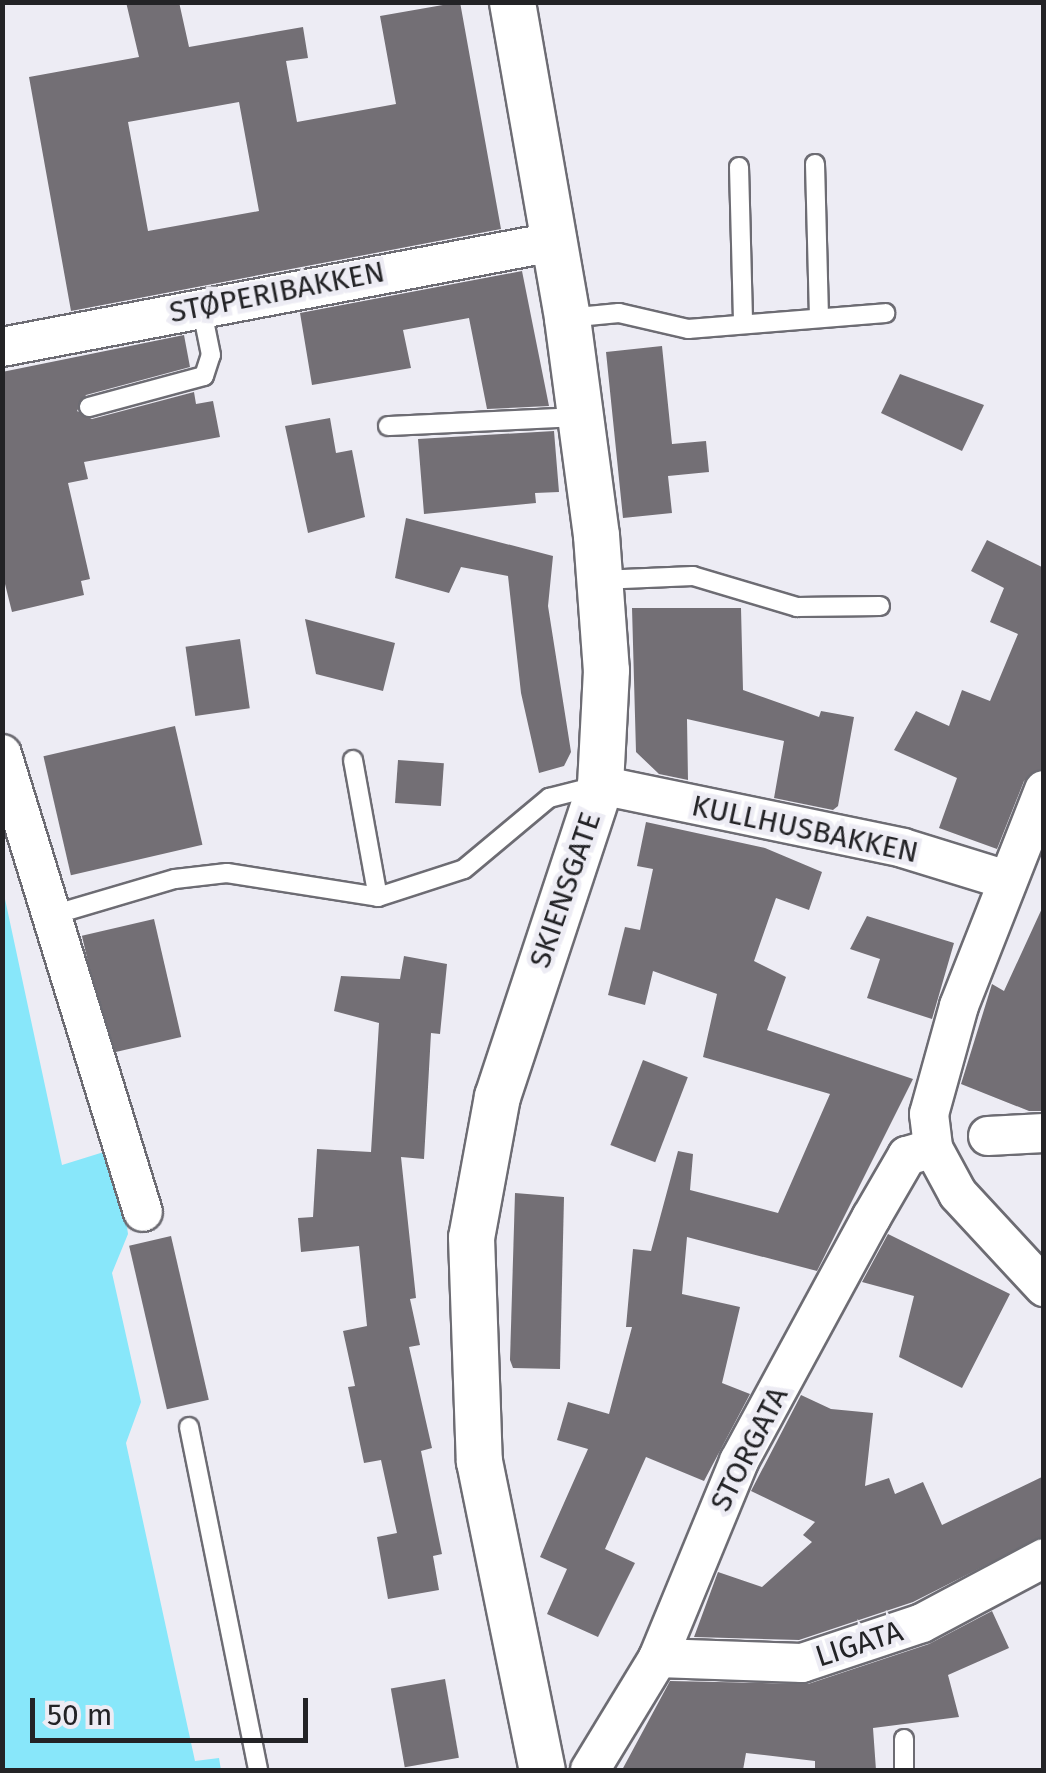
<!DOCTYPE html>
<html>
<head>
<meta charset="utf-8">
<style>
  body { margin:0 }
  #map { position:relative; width:1046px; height:1773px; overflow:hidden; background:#edecf4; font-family:"Fira Sans",sans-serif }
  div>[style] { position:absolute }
  .water>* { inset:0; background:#88e7fa }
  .building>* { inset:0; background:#736f75; transform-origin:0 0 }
  .roads { filter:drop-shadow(2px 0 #6d6c73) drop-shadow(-2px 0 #6d6c73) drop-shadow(0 2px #6d6c73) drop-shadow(0 -2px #6d6c73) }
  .service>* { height:18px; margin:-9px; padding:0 9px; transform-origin:9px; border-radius:9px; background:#fff }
  .minor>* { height:38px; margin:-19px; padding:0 19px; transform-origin:19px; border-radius:19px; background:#fff }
  .tertiary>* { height:45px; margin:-22.5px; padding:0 22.5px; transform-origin:22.5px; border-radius:22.5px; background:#fff }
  span { translate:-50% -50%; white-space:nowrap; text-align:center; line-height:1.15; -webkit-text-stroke:9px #edecf4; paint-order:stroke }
  .street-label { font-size:30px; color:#232326 }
  .frame { position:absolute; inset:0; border:5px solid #232326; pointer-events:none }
  .scale { position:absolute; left:30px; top:1698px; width:278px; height:45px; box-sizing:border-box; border:5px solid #232326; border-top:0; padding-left:12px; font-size:30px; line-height:35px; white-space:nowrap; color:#232326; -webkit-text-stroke:8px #edecf4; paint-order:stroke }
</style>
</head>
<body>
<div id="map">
  <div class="water">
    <i style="clip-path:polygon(2px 885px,62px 1165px,107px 1151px,126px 1220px,128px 1234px,112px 1273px,141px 1402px,126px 1443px,195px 1761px,219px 1758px,221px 1770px,3px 1770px)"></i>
  </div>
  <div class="building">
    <i style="clip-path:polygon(evenodd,126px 2px,179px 2px,189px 47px,303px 27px,308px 58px,286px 61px,297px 122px,396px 104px,380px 16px,460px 2px,501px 229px,71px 311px,29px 77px,139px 57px,126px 2px,239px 102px,259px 211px,148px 231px,128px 122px,239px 102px)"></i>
    <i style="clip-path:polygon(522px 271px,549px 406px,487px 409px,469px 318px,403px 330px,411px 368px,312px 385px,300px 313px)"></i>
    <i style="clip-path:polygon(184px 335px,190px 367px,86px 395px,77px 411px,92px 419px,194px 392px,196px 404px,213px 401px,220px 437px,84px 462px,88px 479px,68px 483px,90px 579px,81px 581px,84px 595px,12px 612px,2px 572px,2px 372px)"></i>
    <i style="clip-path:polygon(662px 346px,672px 444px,706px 441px,709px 472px,668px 476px,672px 513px,623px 518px,606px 352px)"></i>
    <i style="clip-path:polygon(900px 374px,984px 405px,962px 451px,881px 413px)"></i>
    <i style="clip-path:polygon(330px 418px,336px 453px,352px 450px,365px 517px,308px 533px,285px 426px)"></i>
    <i style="clip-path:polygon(554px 431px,559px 492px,535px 493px,536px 503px,424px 514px,418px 439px)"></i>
    <i style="clip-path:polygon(406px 518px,553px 556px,548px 606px,571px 752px,564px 766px,539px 773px,521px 693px,508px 576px,461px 567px,449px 593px,395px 578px)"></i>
    <i style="clip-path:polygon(987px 540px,1044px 568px,1044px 768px,1024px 781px,997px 849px,939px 828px,957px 778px,894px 750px,916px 711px,949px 726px,962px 690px,990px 701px,1018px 634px,990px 622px,1004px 588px,971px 571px)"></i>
    <i style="clip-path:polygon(632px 608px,741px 608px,743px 690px,819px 717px,821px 711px,854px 717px,838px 806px,833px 810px,774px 798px,784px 741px,687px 719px,688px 780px,659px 774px,636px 752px)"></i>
    <i style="clip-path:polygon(305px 619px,395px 643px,383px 691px,316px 674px)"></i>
    <i style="left:240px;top:639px;width:70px;height:55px;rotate:82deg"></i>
    <i style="left:175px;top:726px;width:122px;height:135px;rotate:77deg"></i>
    <i style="left:398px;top:760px;width:46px;height:43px;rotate:4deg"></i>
    <i style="clip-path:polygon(646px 822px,765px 848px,822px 872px,809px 910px,776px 898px,754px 961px,786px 977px,767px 1030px,913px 1079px,817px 1271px,687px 1237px,682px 1294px,740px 1307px,722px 1383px,750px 1394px,704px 1481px,646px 1457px,605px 1549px,635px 1563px,598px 1637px,547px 1614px,567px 1569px,540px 1557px,588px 1449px,557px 1440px,568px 1402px,609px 1414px,632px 1327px,626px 1327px,633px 1249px,651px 1251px,678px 1151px,693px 1154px,690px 1190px,778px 1213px,830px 1094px,703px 1057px,717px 994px,653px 971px,645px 1005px,608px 995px,625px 927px,640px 930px,653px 869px,637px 866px)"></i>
    <i style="clip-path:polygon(1044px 904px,1044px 1111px,1029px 1111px,961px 1084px,992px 984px,1004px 991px)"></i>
    <i style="clip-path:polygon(867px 916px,954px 943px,932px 1019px,867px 998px,880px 959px,850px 949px)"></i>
    <i style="left:154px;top:919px;width:121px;height:74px;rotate:77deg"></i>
    <i style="clip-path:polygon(404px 956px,447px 964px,440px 1034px,431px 1033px,424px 1159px,401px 1157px,416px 1298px,410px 1299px,420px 1345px,409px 1347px,432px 1448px,421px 1451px,442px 1554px,433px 1556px,439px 1590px,388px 1599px,377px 1537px,397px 1533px,381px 1460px,364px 1463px,348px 1387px,355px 1386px,343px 1331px,367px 1326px,359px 1246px,301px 1252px,298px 1218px,313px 1217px,317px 1149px,371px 1152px,379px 1023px,334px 1011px,341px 976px,400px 979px)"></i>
    <i style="left:643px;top:1060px;width:48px;height:91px;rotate:21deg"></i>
    <i style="clip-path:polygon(515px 1193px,564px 1197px,560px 1369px,513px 1368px,510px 1360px)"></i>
    <i style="clip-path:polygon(888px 1234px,1010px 1294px,962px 1388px,899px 1357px,914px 1296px,862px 1282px)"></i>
    <i style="left:171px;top:1236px;width:168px;height:43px;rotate:77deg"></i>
    <i style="clip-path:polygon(801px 1395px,831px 1409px,873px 1413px,865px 1486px,889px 1478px,895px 1494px,923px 1482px,942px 1525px,1044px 1476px,1044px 1536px,913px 1602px,799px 1640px,694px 1637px,718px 1572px,762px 1587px,812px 1542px,803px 1535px,815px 1522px,751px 1491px)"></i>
    <i style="clip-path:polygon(992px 1611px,1009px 1648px,948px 1675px,959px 1717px,873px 1728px,876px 1770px,815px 1770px,815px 1761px,746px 1753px,743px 1770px,622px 1770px,670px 1681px,808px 1684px,929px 1644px)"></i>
    <i style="left:445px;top:1679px;width:80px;height:55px;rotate:80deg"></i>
  </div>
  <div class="roads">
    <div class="service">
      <i style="left:815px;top:164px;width:152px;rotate:88.5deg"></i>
      <i style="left:739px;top:167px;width:155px;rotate:88.5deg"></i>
      <i style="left:567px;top:318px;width:52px;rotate:-5.5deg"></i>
      <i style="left:619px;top:313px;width:71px;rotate:13.1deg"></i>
      <i style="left:688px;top:329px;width:198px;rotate:-4.6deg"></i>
      <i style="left:89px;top:407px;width:119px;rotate:-15.1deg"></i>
      <i style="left:204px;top:376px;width:22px;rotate:-72deg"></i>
      <i style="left:211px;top:355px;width:50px;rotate:-101.5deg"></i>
      <i style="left:388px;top:426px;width:192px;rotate:-2.7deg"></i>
      <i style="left:600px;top:580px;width:93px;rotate:-2.5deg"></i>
      <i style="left:693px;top:576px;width:109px;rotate:16.6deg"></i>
      <i style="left:797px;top:607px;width:83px;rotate:-0.7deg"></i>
      <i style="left:353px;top:760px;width:139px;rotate:79.7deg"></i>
      <i style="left:56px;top:914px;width:124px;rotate:-16.4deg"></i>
      <i style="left:175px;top:879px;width:52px;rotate:-6.6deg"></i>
      <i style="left:227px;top:873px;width:153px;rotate:9deg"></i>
      <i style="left:378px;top:897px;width:90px;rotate:-18deg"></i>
      <i style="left:464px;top:869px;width:111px;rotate:-39.9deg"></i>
      <i style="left:549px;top:798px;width:49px;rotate:-14.3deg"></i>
      <i style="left:189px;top:1427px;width:350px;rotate:78.6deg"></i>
      <i style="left:904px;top:1739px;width:31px;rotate:90deg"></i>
    </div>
    <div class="minor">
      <i style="left:2px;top:347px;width:561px;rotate:-10.79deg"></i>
      <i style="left:2px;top:754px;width:479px;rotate:72.9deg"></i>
      <i style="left:600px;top:785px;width:309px;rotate:11.7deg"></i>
      <i style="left:903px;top:848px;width:109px;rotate:17.1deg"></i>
      <i style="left:1044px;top:790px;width:232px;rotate:111.5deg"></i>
      <i style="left:959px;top:1006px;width:112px;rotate:105.5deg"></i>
      <i style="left:929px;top:1114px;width:34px;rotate:83deg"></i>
      <i style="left:933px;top:1148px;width:52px;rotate:61.5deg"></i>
      <i style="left:958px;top:1194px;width:127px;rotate:47.2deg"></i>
      <i style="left:988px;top:1136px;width:56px;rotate:-3.1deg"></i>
      <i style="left:658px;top:1658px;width:144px;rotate:2deg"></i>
      <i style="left:802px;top:1663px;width:126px;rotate:-18.4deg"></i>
      <i style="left:922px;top:1623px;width:138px;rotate:-28deg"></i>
      <i style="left:590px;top:1770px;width:131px;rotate:-58.7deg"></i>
      <i style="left:658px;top:1658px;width:213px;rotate:-67.6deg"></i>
      <i style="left:739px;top:1461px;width:277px;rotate:-61.5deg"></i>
      <i style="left:871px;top:1218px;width:72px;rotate:-59.9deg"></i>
      <i style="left:907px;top:1156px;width:27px;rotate:-17deg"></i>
    </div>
    <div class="tertiary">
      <i style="left:512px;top:2px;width:321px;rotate:80.1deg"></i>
      <i style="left:567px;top:318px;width:219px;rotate:82.4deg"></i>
      <i style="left:596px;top:535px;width:135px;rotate:85.8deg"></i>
      <i style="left:606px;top:670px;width:115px;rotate:93deg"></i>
      <i style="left:600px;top:785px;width:328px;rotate:108.3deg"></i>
      <i style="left:497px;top:1096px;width:143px;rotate:100.4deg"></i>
      <i style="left:471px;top:1237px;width:224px;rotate:88deg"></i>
      <i style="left:479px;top:1461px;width:315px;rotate:78.5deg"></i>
    </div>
  </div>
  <div class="street-label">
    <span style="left:277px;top:292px;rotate:-11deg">STØPERIBAKKEN</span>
    <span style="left:805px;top:829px;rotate:12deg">KULLHUSBAKKEN</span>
    <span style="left:565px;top:890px;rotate:-71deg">SKIENSGATE</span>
    <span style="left:749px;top:1449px;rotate:-63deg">STORGATA</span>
    <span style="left:859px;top:1644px;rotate:-18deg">LIGATA</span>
  </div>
  <div class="frame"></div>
  <div class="scale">50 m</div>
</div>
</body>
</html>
